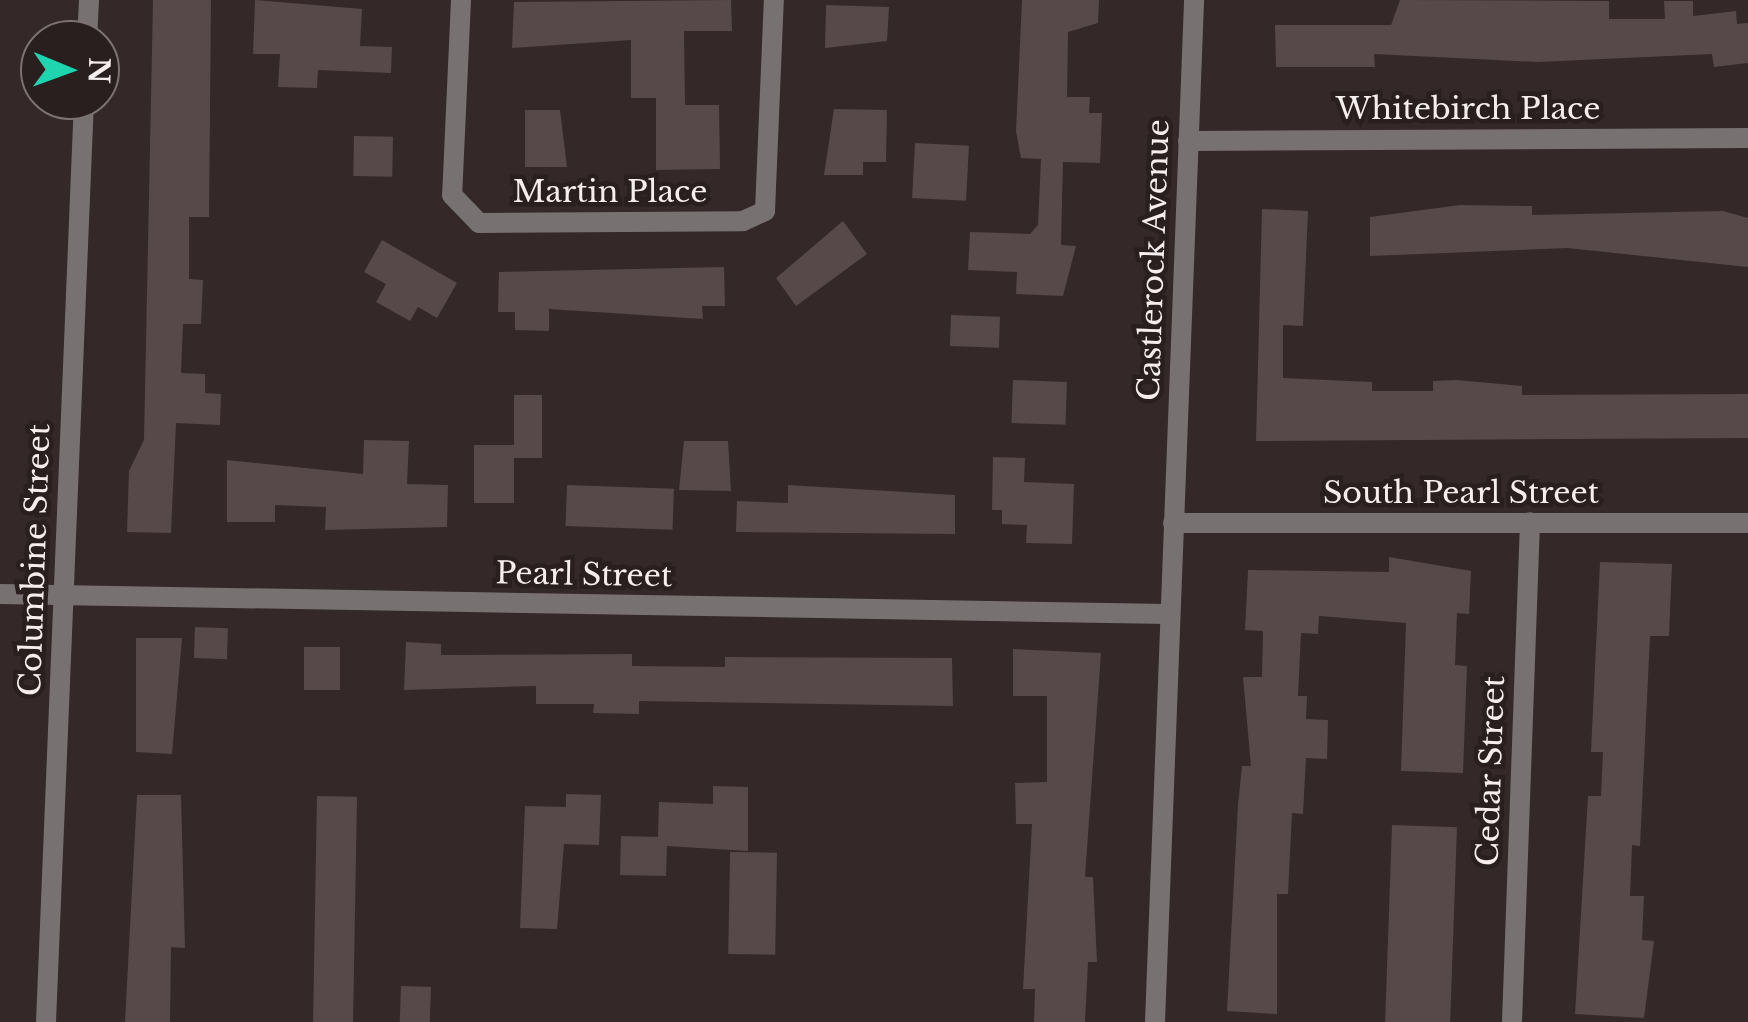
<!DOCTYPE html>
<html>
<head>
<meta charset="utf-8">
<style>
  body { margin:0 }
  #map { position:relative; width:1748px; height:1022px; overflow:hidden; background:#342828; font-family:"Libre Baskerville",serif }
  div>[style] { position:absolute }
  .building>* { inset:0; background:#574949; transform-origin:0 0 }
  .minor>* { height:20px; margin:-10px; padding:0 10px; transform-origin:10px; border-radius:10px; background:#787171 }
  .tertiary>* { height:20px; margin:-10px; padding:0 10px; transform-origin:10px; border-radius:10px; background:#787171 }
  span { translate:-50% -50%; white-space:nowrap; text-align:center; line-height:1.15; -webkit-text-stroke:9px #2a1f1f; paint-order:stroke }
  .street-label { font-size:30px; color:#f6eeee }
  .north { position:absolute; left:20px; top:20px; width:100px; height:100px; box-sizing:border-box; background:#2a1f1f; border:2px solid #7c7272; border-radius:50%; rotate:91deg; font-size:28px; font-weight:700; line-height:40px; text-align:center; color:#f6eeee }
  .north::after { content:''; display:block; margin:auto; width:35px; height:45px; background:#1fd5b0; clip-path:polygon(50% 0,100% 100%,50% 72%,0 100%) }
</style>
</head>
<body>
<div id="map">
  <div class="building">
    <i style="clip-path:polygon(153px 0,211px 0,209px 217px,189px 217px,189px 279px,203px 280px,201px 324px,183px 324px,181px 373px,205px 374px,205px 393px,221px 394px,220px 425px,176px 423px,171px 533px,127px 532px,129px 471px,144px 440px)"></i>
    <i style="clip-path:polygon(255px 0,362px 9px,360px 46px,392px 47px,391px 73px,318px 70px,317px 88px,278px 87px,280px 54px,253px 54px)"></i>
    <i style="clip-path:polygon(731px 0,732px 31px,684px 31px,685px 105px,719px 105px,720px 169px,656px 170px,656px 98px,631px 98px,631px 40px,512px 48px,514px 2px)"></i>
    <i style="clip-path:polygon(1022px 0,1099px 0,1098px 23px,1068px 32px,1067px 97px,1090px 97px,1089px 113px,1102px 113px,1100px 163px,1063px 162px,1061px 245px,1076px 246px,1063px 296px,1016px 294px,1017px 272px,968px 270px,970px 232px,1030px 234px,1038px 225px,1041px 159px,1021px 158px,1016px 131px)"></i>
    <i style="clip-path:polygon(1400px 0,1609px 1px,1609px 19px,1665px 19px,1664px 1px,1693px 1px,1693px 16px,1736px 11px,1737px 24px,1748px 23px,1748px 63px,1714px 67px,1712px 54px,1538px 62px,1374px 54px,1375px 67px,1276px 67px,1275px 25px,1391px 25px)"></i>
    <i style="clip-path:polygon(826px 5px,889px 7px,887px 41px,825px 48px)"></i>
    <i style="clip-path:polygon(834px 109px,887px 110px,886px 162px,863px 162px,863px 175px,824px 175px)"></i>
    <i style="clip-path:polygon(525px 110px,560px 110px,567px 167px,525px 167px)"></i>
    <i style="left:354px;top:136px;width:39px;height:40px;rotate:1deg"></i>
    <i style="left:915px;top:143px;width:54px;height:55px;rotate:3deg"></i>
    <i style="clip-path:polygon(1460px 205px,1532px 206px,1532px 215px,1723px 211px,1748px 218px,1748px 267px,1567px 248px,1370px 256px,1370px 217px)"></i>
    <i style="clip-path:polygon(1262px 209px,1308px 211px,1303px 326px,1283px 325px,1283px 378px,1372px 382px,1372px 391px,1433px 391px,1433px 381px,1457px 380px,1522px 386px,1522px 395px,1748px 394px,1748px 438px,1256px 441px)"></i>
    <i style="clip-path:polygon(843px 221px,867px 254px,796px 306px,776px 278px)"></i>
    <i style="clip-path:polygon(382px 240px,457px 283px,437px 318px,418px 307px,410px 321px,376px 302px,386px 284px,364px 272px)"></i>
    <i style="clip-path:polygon(724px 267px,725px 306px,702px 306px,703px 319px,549px 309px,549px 331px,515px 330px,515px 312px,498px 312px,499px 272px)"></i>
    <i style="left:951px;top:315px;width:49px;height:31px;rotate:2deg"></i>
    <i style="left:1013px;top:380px;width:54px;height:43px;rotate:2deg"></i>
    <i style="left:514px;top:395px;width:28px;height:63px"></i>
    <i style="clip-path:polygon(364px 440px,409px 441px,407px 484px,448px 485px,447px 527px,325px 530px,326px 507px,275px 505px,275px 522px,227px 522px,227px 460px,363px 474px)"></i>
    <i style="clip-path:polygon(684px 441px,728px 441px,731px 491px,679px 490px)"></i>
    <i style="left:474px;top:445px;width:40px;height:58px"></i>
    <i style="clip-path:polygon(993px 457px,1025px 458px,1024px 482px,1074px 484px,1072px 544px,1026px 543px,1027px 525px,1002px 524px,1002px 510px,992px 510px)"></i>
    <i style="left:567px;top:485px;width:107px;height:41px;rotate:2deg"></i>
    <i style="clip-path:polygon(788px 485px,955px 495px,955px 534px,736px 532px,737px 501px,788px 503px)"></i>
    <i style="clip-path:polygon(1389px 557px,1471px 571px,1469px 614px,1457px 613px,1455px 665px,1467px 666px,1463px 773px,1401px 771px,1406px 623px,1319px 616px,1318px 634px,1301px 633px,1298px 696px,1307px 696px,1306px 719px,1328px 720px,1327px 759px,1306px 758px,1303px 814px,1292px 813px,1288px 894px,1277px 894px,1277px 1014px,1227px 1011px,1238px 805px,1242px 766px,1251px 766px,1243px 677px,1262px 677px,1263px 631px,1245px 630px,1248px 570px,1389px 572px)"></i>
    <i style="clip-path:polygon(1600px 562px,1672px 564px,1669px 636px,1650px 636px,1640px 846px,1632px 845px,1630px 896px,1644px 896px,1642px 940px,1654px 941px,1644px 1018px,1575px 1014px,1588px 796px,1601px 796px,1603px 752px,1591px 752px)"></i>
    <i style="left:195px;top:627px;width:33px;height:31px;rotate:2deg"></i>
    <i style="clip-path:polygon(136px 638px,182px 638px,172px 754px,136px 752px)"></i>
    <i style="clip-path:polygon(406px 642px,441px 644px,441px 655px,632px 654px,632px 666px,725px 667px,725px 657px,952px 658px,953px 706px,639px 701px,639px 714px,593px 713px,594px 704px,536px 704px,536px 686px,404px 690px)"></i>
    <i style="left:304px;top:647px;width:36px;height:43px"></i>
    <i style="clip-path:polygon(1013px 649px,1101px 653px,1085px 877px,1093px 877px,1097px 962px,1088px 962px,1085px 1022px,1034px 1022px,1035px 989px,1023px 989px,1032px 824px,1016px 824px,1015px 783px,1047px 782px,1047px 696px,1013px 696px)"></i>
    <i style="clip-path:polygon(713px 786px,748px 787px,748px 851px,667px 846px,666px 876px,620px 875px,621px 836px,658px 837px,659px 802px,713px 804px)"></i>
    <i style="clip-path:polygon(566px 794px,601px 795px,599px 845px,564px 844px,557px 929px,520px 928px,525px 806px,566px 807px)"></i>
    <i style="clip-path:polygon(137px 795px,181px 795px,185px 948px,171px 947px,170px 1022px,125px 1022px)"></i>
    <i style="left:317px;top:796px;width:40px;height:226px;rotate:1deg"></i>
    <i style="left:1392px;top:825px;width:65px;height:197px;rotate:2deg"></i>
    <i style="left:730px;top:852px;width:47px;height:102px;rotate:1deg"></i>
    <i style="left:401px;top:986px;width:30px;height:36px;rotate:2deg"></i>
  </div>
  <div class="minor">
    <i style="left:461px;top:0;width:195px;rotate:92.6deg"></i>
    <i style="left:452px;top:195px;width:39px;rotate:46deg"></i>
    <i style="left:479px;top:223px;width:264px;rotate:-0.4deg"></i>
    <i style="left:743px;top:221px;width:24px;rotate:-24deg"></i>
    <i style="left:765px;top:211px;width:211px;rotate:-87.6deg"></i>
    <i style="left:87px;top:40px;width:40px;rotate:-87.1deg"></i>
    <i style="left:1188px;top:141px;width:560px;rotate:-0.31deg"></i>
    <i style="left:1173px;top:523px;width:575px"></i>
    <i style="left:0;top:594px;width:1168px;rotate:0.98deg"></i>
    <i style="left:46px;top:1022px;width:923px;rotate:-87.64deg"></i>
    <i style="left:1512px;top:1022px;width:500px;rotate:-87.94deg"></i>
  </div>
  <div class="tertiary">
    <i style="left:1155px;top:1022px;width:1023px;rotate:-87.81deg"></i>
  </div>
  <div class="street-label">
    <span style="left:1468px;top:109px">Whitebirch Place</span>
    <span style="left:610px;top:192px">Martin Place</span>
    <span style="left:1154px;top:260px;rotate:-88deg">Castlerock Avenue</span>
    <span style="left:1461px;top:493px">South Pearl Street</span>
    <span style="left:35px;top:560px;rotate:-88deg">Columbine Street</span>
    <span style="left:584px;top:575px;rotate:1deg">Pearl Street</span>
    <span style="left:1491px;top:771px;rotate:-88deg">Cedar Street</span>
  </div>
  <div class="north">N</div>
</div>
</body>
</html>
